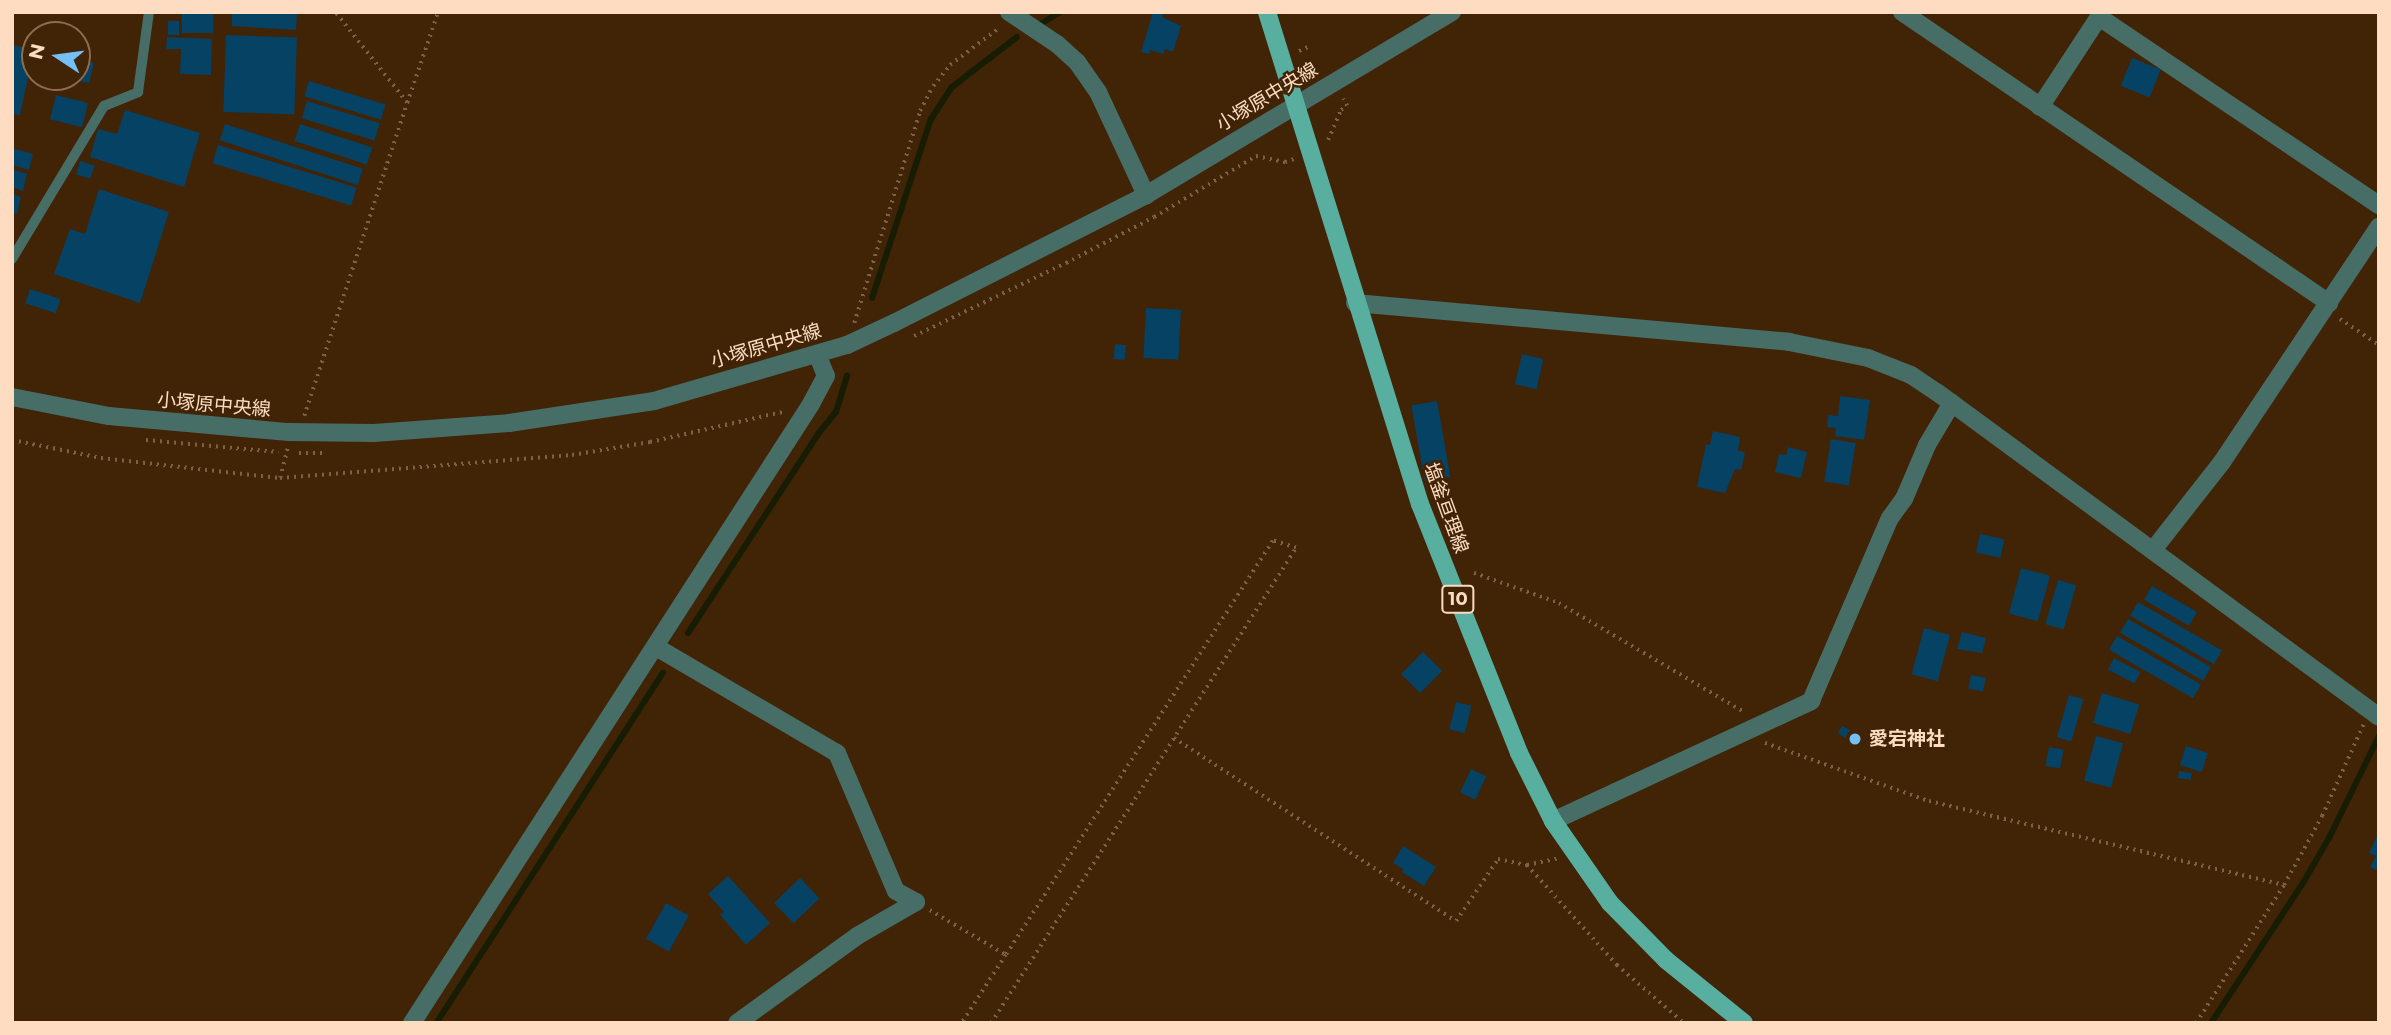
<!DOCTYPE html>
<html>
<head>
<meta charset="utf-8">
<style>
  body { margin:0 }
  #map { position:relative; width:2391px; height:1035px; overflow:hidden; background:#412306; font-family:Montserrat,"Noto Sans JP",sans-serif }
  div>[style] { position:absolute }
  .stream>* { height:6px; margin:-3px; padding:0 3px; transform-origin:3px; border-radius:3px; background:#161d02 }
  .building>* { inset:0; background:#054264; transform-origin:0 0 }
  .path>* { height:3.5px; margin-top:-1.75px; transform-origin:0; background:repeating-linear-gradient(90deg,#7f6044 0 2px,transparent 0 7px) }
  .service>* { height:10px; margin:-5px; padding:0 5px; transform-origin:5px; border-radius:5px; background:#466d66 }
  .minor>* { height:18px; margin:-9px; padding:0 9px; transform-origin:9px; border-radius:9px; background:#466d66 }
  .tertiary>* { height:18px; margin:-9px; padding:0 9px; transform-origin:9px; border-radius:9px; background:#466d66 }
  .primary>* { height:18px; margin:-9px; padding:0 9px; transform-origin:9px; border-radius:9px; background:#58ae9f }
  .dots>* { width:19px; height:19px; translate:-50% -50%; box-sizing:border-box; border:4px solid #412306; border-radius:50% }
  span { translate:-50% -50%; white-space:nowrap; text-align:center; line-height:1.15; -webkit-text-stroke:5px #412306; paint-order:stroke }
  .shield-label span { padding:2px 5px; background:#412306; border:2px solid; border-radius:5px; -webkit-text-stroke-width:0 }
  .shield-label { font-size:18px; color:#fddcc2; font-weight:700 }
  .street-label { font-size:19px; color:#fddcc2 }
  .poi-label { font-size:19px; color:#fddcc2; font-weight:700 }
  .left { translate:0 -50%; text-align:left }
  .frame { position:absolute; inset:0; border:14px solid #fddcc2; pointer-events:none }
  .north { position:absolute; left:21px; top:21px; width:70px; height:70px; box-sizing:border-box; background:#412306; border:2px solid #8c6d51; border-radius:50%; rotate:283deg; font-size:19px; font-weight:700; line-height:28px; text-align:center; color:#fddcc2 }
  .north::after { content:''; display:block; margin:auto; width:24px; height:32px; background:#74c0f6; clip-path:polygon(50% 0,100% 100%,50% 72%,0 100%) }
</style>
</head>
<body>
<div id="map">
  <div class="stream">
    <i style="left:1042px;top:23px;width:21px;rotate:-31deg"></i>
    <i style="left:872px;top:298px;width:188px;rotate:-71.8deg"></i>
    <i style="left:931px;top:119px;width:38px;rotate:-57deg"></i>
    <i style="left:952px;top:87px;width:82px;rotate:-37.6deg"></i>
    <i style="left:688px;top:633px;width:238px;rotate:-56.8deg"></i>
    <i style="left:818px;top:434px;width:28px;rotate:-51deg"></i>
    <i style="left:836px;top:412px;width:38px;rotate:-73deg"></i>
    <i style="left:437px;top:1022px;width:416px;rotate:-57.1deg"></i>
    <i style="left:2211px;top:1023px;width:168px;rotate:-56.7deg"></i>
    <i style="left:2303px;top:883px;width:54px;rotate:-60.1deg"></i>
    <i style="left:2330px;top:836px;width:111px;rotate:-63.9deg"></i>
  </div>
  <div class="building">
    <i style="left:182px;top:12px;width:31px;height:21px"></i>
    <i style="clip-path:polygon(232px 12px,297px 12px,296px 30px,232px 26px)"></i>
    <i style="clip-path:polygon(1153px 12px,1164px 12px,1162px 17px,1181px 26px,1173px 52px,1165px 49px,1163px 54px,1150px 50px,1149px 54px,1141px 52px)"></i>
    <i style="left:168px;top:21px;width:11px;height:14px"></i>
    <i style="left:226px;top:35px;width:71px;height:77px;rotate:2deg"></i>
    <i style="clip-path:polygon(167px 37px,212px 39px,211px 75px,180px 74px,181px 49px,166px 49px)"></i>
    <i style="clip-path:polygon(12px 45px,35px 50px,35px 77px,77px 77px,77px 59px,94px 63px,89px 83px,69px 79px,67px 86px,28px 77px,20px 115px,12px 114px)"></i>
    <i style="left:2132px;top:58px;width:31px;height:30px;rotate:22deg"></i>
    <i style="left:309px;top:81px;width:80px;height:16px;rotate:17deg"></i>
    <i style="left:56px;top:95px;width:33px;height:25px;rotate:14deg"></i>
    <i style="left:307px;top:101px;width:76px;height:18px;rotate:17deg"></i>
    <i style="clip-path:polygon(125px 110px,200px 133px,184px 187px,90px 157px,98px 129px,117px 134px)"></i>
    <i style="left:225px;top:124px;width:145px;height:17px;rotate:18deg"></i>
    <i style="left:300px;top:124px;width:76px;height:18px;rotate:18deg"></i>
    <i style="left:218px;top:145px;width:145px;height:19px;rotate:17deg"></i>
    <i style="clip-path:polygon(12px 148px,33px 154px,29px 170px,12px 165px)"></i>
    <i style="left:80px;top:161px;width:15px;height:14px;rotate:16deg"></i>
    <i style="clip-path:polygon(12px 169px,27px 174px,23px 191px,12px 187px)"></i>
    <i style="clip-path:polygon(99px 189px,169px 212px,140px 303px,54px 274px,70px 229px,85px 234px)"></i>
    <i style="clip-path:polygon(12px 194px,21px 197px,17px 214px,12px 212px)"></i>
    <i style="left:30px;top:289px;width:32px;height:15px;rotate:18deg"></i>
    <i style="left:1146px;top:308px;width:35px;height:50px;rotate:3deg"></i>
    <i style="left:1115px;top:344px;width:11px;height:15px;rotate:5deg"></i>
    <i style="left:1522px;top:354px;width:22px;height:31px;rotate:13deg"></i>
    <i style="clip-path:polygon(1840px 396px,1870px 400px,1864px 440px,1835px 436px,1836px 428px,1827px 427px,1828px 415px,1838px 416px)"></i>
    <i style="left:1437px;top:401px;width:77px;height:26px;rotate:80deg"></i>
    <i style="clip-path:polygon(1713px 431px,1740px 437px,1738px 451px,1745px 452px,1741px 470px,1735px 469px,1725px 493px,1697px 487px,1706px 444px,1710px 445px)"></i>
    <i style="left:1831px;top:439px;width:25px;height:43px;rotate:9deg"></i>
    <i style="clip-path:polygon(1788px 447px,1807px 452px,1801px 478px,1775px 472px,1779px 454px,1786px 455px)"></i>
    <i style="left:1980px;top:534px;width:25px;height:19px;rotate:12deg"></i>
    <i style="left:2021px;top:568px;width:30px;height:47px;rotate:15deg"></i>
    <i style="left:2058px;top:580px;width:19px;height:46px;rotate:16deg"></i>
    <i style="left:2152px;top:586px;width:52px;height:16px;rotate:30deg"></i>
    <i style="left:2138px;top:602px;width:97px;height:16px;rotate:30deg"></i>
    <i style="left:2128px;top:619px;width:96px;height:16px;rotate:30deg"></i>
    <i style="left:1924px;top:628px;width:27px;height:48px;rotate:15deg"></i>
    <i style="clip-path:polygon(1962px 632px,1986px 638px,1982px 653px,1957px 649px)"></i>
    <i style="left:2117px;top:636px;width:97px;height:16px;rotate:30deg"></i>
    <i style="left:1423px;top:652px;width:27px;height:31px;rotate:45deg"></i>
    <i style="left:2114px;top:658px;width:30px;height:13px;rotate:28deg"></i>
    <i style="left:1971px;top:675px;width:15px;height:14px;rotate:11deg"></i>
    <i style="left:2102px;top:693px;width:39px;height:31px;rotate:17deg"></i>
    <i style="left:2069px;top:695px;width:15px;height:44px;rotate:16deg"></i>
    <i style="left:1456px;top:702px;width:16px;height:28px;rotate:14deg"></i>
    <i style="clip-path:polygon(1842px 726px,1852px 731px,1847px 739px,1838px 733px)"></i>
    <i style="left:1856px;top:730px;width:9px;height:13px;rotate:36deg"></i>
    <i style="left:2096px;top:736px;width:28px;height:46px;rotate:15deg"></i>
    <i style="left:2186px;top:746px;width:23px;height:20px;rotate:18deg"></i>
    <i style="left:2049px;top:747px;width:15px;height:19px;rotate:11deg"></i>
    <i style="left:1471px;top:769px;width:17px;height:26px;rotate:25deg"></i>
    <i style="left:2179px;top:771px;width:13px;height:7px;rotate:9deg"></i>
    <i style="clip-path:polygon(2379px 832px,2379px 871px,2370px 867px,2376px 856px,2369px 853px)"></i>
    <i style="clip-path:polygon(1403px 846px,1436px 867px,1424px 886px,1402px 872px,1403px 869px,1393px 863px)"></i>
    <i style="clip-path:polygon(728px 876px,770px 923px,746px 945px,720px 915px,724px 912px,708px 894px)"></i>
    <i style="left:800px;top:878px;width:28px;height:36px;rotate:46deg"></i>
    <i style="left:666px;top:903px;width:26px;height:41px;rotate:29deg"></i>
  </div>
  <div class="path">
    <i style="left:1299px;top:51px;width:10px;rotate:-24deg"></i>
    <i style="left:407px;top:103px;width:96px;rotate:-71.2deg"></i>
    <i style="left:1328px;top:140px;width:33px;rotate:-67deg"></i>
    <i style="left:1341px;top:110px;width:7px;rotate:-34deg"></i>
    <i style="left:1347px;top:106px;width:8px;rotate:-120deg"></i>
    <i style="left:2340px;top:319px;width:47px;rotate:33.7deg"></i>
    <i style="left:854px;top:323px;width:222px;rotate:-72.7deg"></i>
    <i style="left:920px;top:111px;width:28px;rotate:-63deg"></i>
    <i style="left:933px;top:86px;width:27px;rotate:-51deg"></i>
    <i style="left:950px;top:65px;width:61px;rotate:-37.1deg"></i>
    <i style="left:914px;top:336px;width:169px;rotate:-25.7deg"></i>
    <i style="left:1066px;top:263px;width:99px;rotate:-27.6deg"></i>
    <i style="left:1154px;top:217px;width:119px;rotate:-30.9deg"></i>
    <i style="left:1256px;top:156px;width:30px;rotate:12deg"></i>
    <i style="left:1285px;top:162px;width:9px;rotate:-18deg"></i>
    <i style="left:304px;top:416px;width:330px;rotate:-71.8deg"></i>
    <i style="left:407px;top:103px;width:116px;rotate:-128.4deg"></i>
    <i style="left:12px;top:440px;width:91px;rotate:11.4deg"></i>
    <i style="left:101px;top:458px;width:180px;rotate:6.4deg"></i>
    <i style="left:280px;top:478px;width:293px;rotate:-4.5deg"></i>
    <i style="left:572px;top:455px;width:79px;rotate:-9.5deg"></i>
    <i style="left:650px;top:442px;width:139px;rotate:-12.8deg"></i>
    <i style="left:146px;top:440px;width:133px;rotate:5.2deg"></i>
    <i style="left:299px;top:453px;width:24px"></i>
    <i style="left:280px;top:478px;width:30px;rotate:-76deg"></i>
    <i style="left:1474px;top:573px;width:90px;rotate:19.4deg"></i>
    <i style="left:1559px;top:603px;width:215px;rotate:30.5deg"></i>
    <i style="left:1174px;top:738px;width:336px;rotate:33deg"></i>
    <i style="left:1456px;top:921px;width:75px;rotate:-55.9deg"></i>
    <i style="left:1498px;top:859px;width:30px;rotate:12deg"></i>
    <i style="left:1527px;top:865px;width:135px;rotate:48deg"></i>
    <i style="left:1617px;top:965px;width:89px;rotate:40.9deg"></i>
    <i style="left:1765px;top:743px;width:174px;rotate:19.5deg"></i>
    <i style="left:1929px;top:801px;width:365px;rotate:13.3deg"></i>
    <i style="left:2284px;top:885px;width:79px;rotate:-61.2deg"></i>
    <i style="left:2322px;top:816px;width:100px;rotate:-65.7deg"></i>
    <i style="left:1527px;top:865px;width:33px;rotate:-12deg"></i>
    <i style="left:930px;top:910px;width:88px;rotate:30.6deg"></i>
    <i style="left:1006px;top:955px;width:81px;rotate:122.9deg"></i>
    <i style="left:991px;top:1023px;width:564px;rotate:-57.3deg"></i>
    <i style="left:1296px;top:548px;width:24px;rotate:-163deg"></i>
    <i style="left:1273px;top:541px;width:493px;rotate:122.8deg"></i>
    <i style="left:2196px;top:1023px;width:164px;rotate:-57.5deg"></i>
  </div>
  <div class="service">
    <i style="left:12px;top:259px;width:179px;rotate:-59deg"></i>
    <i style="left:104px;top:106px;width:37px;rotate:-22deg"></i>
    <i style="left:138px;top:92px;width:81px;rotate:-82.2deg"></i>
  </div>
  <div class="minor">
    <i style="left:1009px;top:12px;width:58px;rotate:33.7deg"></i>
    <i style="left:1057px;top:44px;width:27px;rotate:42deg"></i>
    <i style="left:1077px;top:62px;width:37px;rotate:55deg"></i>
    <i style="left:1098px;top:92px;width:114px;rotate:65deg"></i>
    <i style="left:1902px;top:12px;width:517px;rotate:34.27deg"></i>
    <i style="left:2040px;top:107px;width:108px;rotate:-56.8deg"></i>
    <i style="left:2099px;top:17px;width:337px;rotate:33.9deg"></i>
    <i style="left:1355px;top:303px;width:436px;rotate:5.1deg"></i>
    <i style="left:1789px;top:342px;width:81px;rotate:11.4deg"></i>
    <i style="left:1868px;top:358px;width:46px;rotate:21.6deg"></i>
    <i style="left:1911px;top:375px;width:32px;rotate:34deg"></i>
    <i style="left:1938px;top:393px;width:547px;rotate:36.3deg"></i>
    <i style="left:2153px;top:550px;width:112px;rotate:-51.9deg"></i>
    <i style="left:2222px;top:462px;width:283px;rotate:-56.3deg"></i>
    <i style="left:656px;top:647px;width:210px;rotate:30.4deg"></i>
    <i style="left:837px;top:753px;width:150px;rotate:66.9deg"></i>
    <i style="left:896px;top:891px;width:23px;rotate:29deg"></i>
    <i style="left:1553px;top:821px;width:285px;rotate:-24.9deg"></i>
    <i style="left:1811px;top:701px;width:199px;rotate:-66.7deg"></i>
    <i style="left:1890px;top:518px;width:24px;rotate:-54deg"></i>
    <i style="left:1904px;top:499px;width:59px;rotate:-66.9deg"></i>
    <i style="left:1927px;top:445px;width:49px;rotate:-59.2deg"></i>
    <i style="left:412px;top:1023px;width:736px;rotate:-57.19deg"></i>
    <i style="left:811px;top:404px;width:32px;rotate:-62deg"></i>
    <i style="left:826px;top:376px;width:24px;rotate:-112deg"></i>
    <i style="left:737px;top:1023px;width:148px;rotate:-35.9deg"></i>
    <i style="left:857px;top:936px;width:68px;rotate:-30deg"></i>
  </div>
  <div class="tertiary">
    <i style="left:12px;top:397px;width:99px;rotate:11.1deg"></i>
    <i style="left:109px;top:416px;width:181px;rotate:5.1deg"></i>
    <i style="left:289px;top:432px;width:85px;rotate:0.7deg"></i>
    <i style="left:374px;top:433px;width:135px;rotate:-4.2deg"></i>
    <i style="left:509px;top:423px;width:147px;rotate:-8.6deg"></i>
    <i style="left:654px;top:401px;width:201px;rotate:-16.2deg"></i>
    <i style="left:847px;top:345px;width:52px;rotate:-25.1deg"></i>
    <i style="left:894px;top:323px;width:283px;rotate:-26.9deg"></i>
    <i style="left:1146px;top:195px;width:357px;rotate:-30.9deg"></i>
  </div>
  <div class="primary">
    <i style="left:1267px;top:12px;width:515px;rotate:72.73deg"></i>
    <i style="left:1420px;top:504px;width:268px;rotate:68.3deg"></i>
    <i style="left:1519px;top:753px;width:76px;rotate:63.4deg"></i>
    <i style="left:1553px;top:821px;width:100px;rotate:55.2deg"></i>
    <i style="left:1610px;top:903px;width:80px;rotate:45.5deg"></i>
    <i style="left:1666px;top:960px;width:100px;rotate:38.9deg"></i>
  </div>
  <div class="dots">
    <i style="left:1855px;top:739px;background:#74c0f6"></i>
  </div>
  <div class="shield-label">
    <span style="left:1458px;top:599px">10</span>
  </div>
  <div class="street-label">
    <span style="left:1267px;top:97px;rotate:-31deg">小塚原中央線</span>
    <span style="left:766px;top:346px;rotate:-16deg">小塚原中央線</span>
    <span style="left:214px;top:405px;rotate:5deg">小塚原中央線</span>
    <span style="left:1446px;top:508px;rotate:70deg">塩釜亘理線</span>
  </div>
  <div class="poi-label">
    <span class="left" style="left:1869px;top:739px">愛宕神社</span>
  </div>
  <div class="frame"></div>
  <div class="north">N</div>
</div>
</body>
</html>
